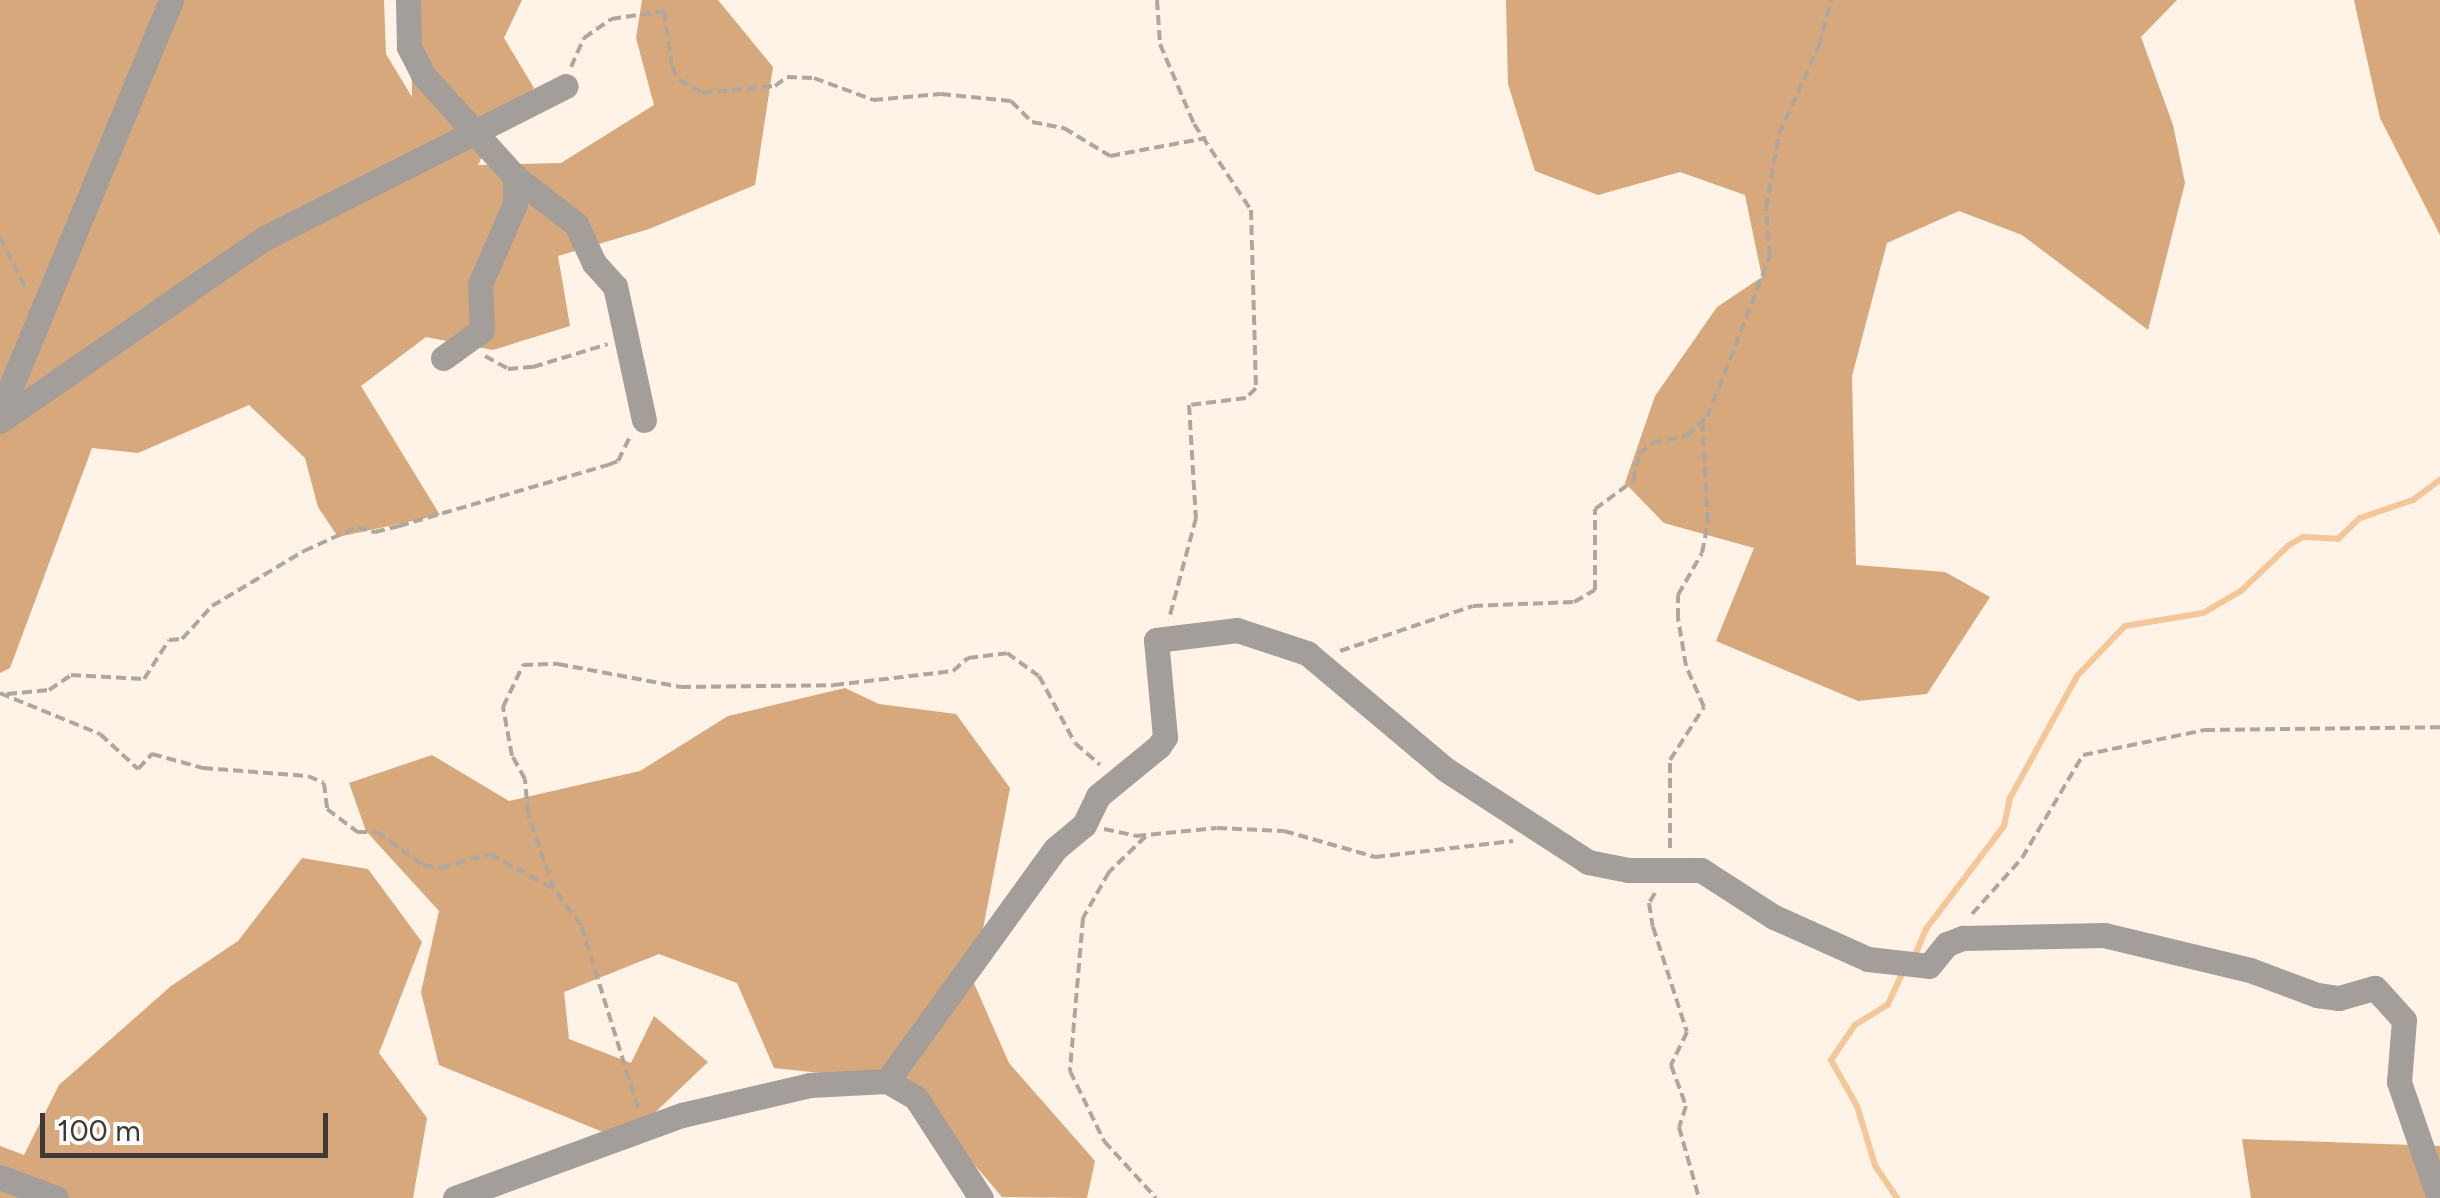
<!DOCTYPE html>
<html>
<head>
<meta charset="utf-8">
<style>
  body { margin:0 }
  #map { position:relative; width:2440px; height:1198px; overflow:hidden; background:#fff2e6; font-family:Figtree,sans-serif }
  div>[style] { position:absolute }
  .forest>* { inset:0; background:#d6a87b }
  .stream>* { height:6px; margin:-3px; padding:0 3px; transform-origin:3px; border-radius:3px; background:#f5c697 }
  .path>* { height:4px; margin-top:-2px; transform-origin:0; background:repeating-linear-gradient(90deg,#afa69d 0 10px,transparent 0 15px) }
  .minor>* { height:25px; margin:-12.5px; padding:0 12.5px; transform-origin:12.5px; border-radius:12.5px; background:#a39e99 }
  span { translate:-50% -50%; white-space:nowrap; text-align:center; line-height:1.15; -webkit-text-stroke:10px #fff; paint-order:stroke }
  .scale { position:absolute; left:40px; top:1113px; width:288px; height:45px; box-sizing:border-box; border:5px solid #3f3a36; border-top:0; padding-left:12px; font-size:30px; line-height:35px; white-space:nowrap; color:#3f3a36; -webkit-text-stroke:8px #fff; paint-order:stroke }
</style>
</head>
<body>
<div id="map">
  <div class="forest">
    <i style="clip-path:polygon(0 0,384px 0,386px 54px,412px 97px,411px 0,522px 0,504px 38px,534px 88px,499px 123px,478px 165px,561px 163px,654px 105px,636px 38px,642px 0,718px 0,773px 67px,755px 185px,649px 229px,558px 256px,570px 326px,493px 350px,426px 337px,361px 386px,440px 515px,338px 537px,318px 507px,305px 458px,249px 405px,138px 453px,92px 448px,10px 668px,0 673px)"></i>
    <i style="clip-path:polygon(1506px 0,2177px 0,2141px 37px,2173px 125px,2185px 183px,2148px 330px,2022px 235px,1959px 211px,1887px 243px,1852px 376px,1856px 565px,1945px 572px,1990px 597px,1927px 694px,1858px 701px,1716px 641px,1754px 548px,1664px 523px,1625px 483px,1655px 396px,1717px 307px,1762px 277px,1745px 195px,1680px 172px,1598px 195px,1535px 171px,1508px 84px)"></i>
    <i style="clip-path:polygon(2354px 0,2440px 0,2440px 235px,2380px 118px)"></i>
    <i style="clip-path:polygon(845px 688px,879px 704px,956px 714px,1010px 788px,973px 981px,1009px 1063px,1095px 1161px,1087px 1198px,1002px 1197px,904px 1082px,774px 1068px,737px 983px,659px 954px,564px 992px,569px 1039px,631px 1063px,654px 1016px,708px 1062px,625px 1141px,439px 1065px,421px 992px,439px 911px,366px 831px,349px 783px,432px 755px,509px 801px,640px 771px,728px 716px)"></i>
    <i style="clip-path:polygon(302px 858px,368px 869px,422px 942px,379px 1053px,427px 1118px,413px 1198px,0 1198px,0 1146px,24px 1155px,59px 1085px,171px 986px,238px 941px)"></i>
    <i style="clip-path:polygon(2242px 1139px,2440px 1146px,2440px 1198px,2251px 1198px)"></i>
  </div>
  <div class="stream">
    <i style="left:1915px;top:955px;width:28px;rotate:-67deg"></i>
    <i style="left:1926px;top:929px;width:129px;rotate:-52.9deg"></i>
    <i style="left:2004px;top:826px;width:29px;rotate:-78deg"></i>
    <i style="left:2010px;top:798px;width:139px;rotate:-61.2deg"></i>
    <i style="left:2077px;top:676px;width:69px;rotate:-46.2deg"></i>
    <i style="left:2125px;top:626px;width:79px;rotate:-9.5deg"></i>
    <i style="left:2203px;top:613px;width:44px;rotate:-30.1deg"></i>
    <i style="left:2241px;top:591px;width:66px;rotate:-43.8deg"></i>
    <i style="left:2289px;top:545px;width:16px;rotate:-30deg"></i>
    <i style="left:2303px;top:537px;width:35px;rotate:3deg"></i>
    <i style="left:2338px;top:539px;width:30px;rotate:-44deg"></i>
    <i style="left:2360px;top:518px;width:56px;rotate:-18.8deg"></i>
    <i style="left:2413px;top:500px;width:34px;rotate:-37deg"></i>
    <i style="left:1897px;top:1198px;width:40px;rotate:-124deg"></i>
    <i style="left:1875px;top:1165px;width:62px;rotate:-107deg"></i>
    <i style="left:1857px;top:1106px;width:53px;rotate:-119.5deg"></i>
    <i style="left:1831px;top:1060px;width:42px;rotate:-55.6deg"></i>
    <i style="left:1855px;top:1025px;width:39px;rotate:-32deg"></i>
    <i style="left:1888px;top:1004px;width:38px;rotate:-65deg"></i>
  </div>
  <div class="path">
    <i style="left:1157px;top:0;width:44px;rotate:86.1deg"></i>
    <i style="left:1160px;top:44px;width:87px;rotate:67deg"></i>
    <i style="left:1194px;top:124px;width:103px;rotate:56.5deg"></i>
    <i style="left:1251px;top:210px;width:178px;rotate:88.4deg"></i>
    <i style="left:1256px;top:388px;width:14px;rotate:135deg"></i>
    <i style="left:1246px;top:398px;width:57px;rotate:173deg"></i>
    <i style="left:1189px;top:405px;width:113px;rotate:86.5deg"></i>
    <i style="left:1196px;top:518px;width:105px;rotate:105deg"></i>
    <i style="left:571px;top:67px;width:32px;rotate:-66deg"></i>
    <i style="left:584px;top:38px;width:33px;rotate:-35deg"></i>
    <i style="left:611px;top:19px;width:54px;rotate:-8.6deg"></i>
    <i style="left:664px;top:11px;width:56px;rotate:81.7deg"></i>
    <i style="left:672px;top:66px;width:16px;rotate:63deg"></i>
    <i style="left:679px;top:80px;width:26px;rotate:29deg"></i>
    <i style="left:702px;top:93px;width:73px;rotate:-5.5deg"></i>
    <i style="left:775px;top:86px;width:15px;rotate:-37deg"></i>
    <i style="left:787px;top:77px;width:27px;rotate:2deg"></i>
    <i style="left:814px;top:78px;width:63px;rotate:20.4deg"></i>
    <i style="left:873px;top:100px;width:68px;rotate:-5deg"></i>
    <i style="left:941px;top:94px;width:70px;rotate:5.7deg"></i>
    <i style="left:1011px;top:101px;width:30px;rotate:45deg"></i>
    <i style="left:1032px;top:122px;width:33px;rotate:11deg"></i>
    <i style="left:1064px;top:128px;width:54px;rotate:31.3deg"></i>
    <i style="left:1110px;top:156px;width:98px;rotate:-10.6deg"></i>
    <i style="left:0;top:237px;width:59px;rotate:63.9deg"></i>
    <i style="left:485px;top:356px;width:26px;rotate:29deg"></i>
    <i style="left:508px;top:369px;width:25px;rotate:-5deg"></i>
    <i style="left:533px;top:367px;width:78px;rotate:-17deg"></i>
    <i style="left:1340px;top:651px;width:140px;rotate:-18.7deg"></i>
    <i style="left:1473px;top:606px;width:101px;rotate:-2.3deg"></i>
    <i style="left:1574px;top:602px;width:24px;rotate:-30deg"></i>
    <i style="left:1595px;top:590px;width:81px;rotate:-90deg"></i>
    <i style="left:1595px;top:509px;width:47px;rotate:-36.4deg"></i>
    <i style="left:1633px;top:481px;width:28px;rotate:-77deg"></i>
    <i style="left:1639px;top:454px;width:17px;rotate:-40deg"></i>
    <i style="left:1652px;top:443px;width:36px;rotate:-11deg"></i>
    <i style="left:1687px;top:436px;width:28px;rotate:-44deg"></i>
    <i style="left:1707px;top:417px;width:31px;rotate:-68deg"></i>
    <i style="left:1719px;top:388px;width:142px;rotate:-68.9deg"></i>
    <i style="left:1770px;top:256px;width:48px;rotate:-94.8deg"></i>
    <i style="left:1766px;top:208px;width:75px;rotate:-80deg"></i>
    <i style="left:1779px;top:134px;width:97px;rotate:-65.6deg"></i>
    <i style="left:1819px;top:46px;width:48px;rotate:-75.4deg"></i>
    <i style="left:0;top:693px;width:108px;rotate:22.3deg"></i>
    <i style="left:100px;top:734px;width:52px;rotate:42.6deg"></i>
    <i style="left:138px;top:769px;width:21px;rotate:-47deg"></i>
    <i style="left:152px;top:754px;width:53px;rotate:15.4deg"></i>
    <i style="left:203px;top:768px;width:105px;rotate:4.4deg"></i>
    <i style="left:308px;top:776px;width:17px;rotate:24deg"></i>
    <i style="left:324px;top:783px;width:26px;rotate:83deg"></i>
    <i style="left:327px;top:809px;width:38px;rotate:37deg"></i>
    <i style="left:357px;top:832px;width:20px"></i>
    <i style="left:377px;top:832px;width:57px;rotate:35.7deg"></i>
    <i style="left:423px;top:865px;width:18px;rotate:9deg"></i>
    <i style="left:441px;top:868px;width:51px;rotate:-15.9deg"></i>
    <i style="left:490px;top:854px;width:73px;rotate:28.7deg"></i>
    <i style="left:7px;top:694px;width:42px;rotate:-5.4deg"></i>
    <i style="left:49px;top:690px;width:27px;rotate:-34deg"></i>
    <i style="left:71px;top:675px;width:73px;rotate:3.1deg"></i>
    <i style="left:144px;top:679px;width:46px;rotate:-57.3deg"></i>
    <i style="left:169px;top:640px;width:13px;rotate:-4deg"></i>
    <i style="left:182px;top:639px;width:45px;rotate:-47.7deg"></i>
    <i style="left:212px;top:606px;width:107px;rotate:-30.9deg"></i>
    <i style="left:304px;top:551px;width:58px;rotate:-24.4deg"></i>
    <i style="left:357px;top:527px;width:19px;rotate:16deg"></i>
    <i style="left:375px;top:532px;width:25px;rotate:-14deg"></i>
    <i style="left:399px;top:526px;width:218px;rotate:-16.3deg"></i>
    <i style="left:608px;top:465px;width:11px;rotate:-22deg"></i>
    <i style="left:618px;top:461px;width:30px;rotate:-64deg"></i>
    <i style="left:1104px;top:829px;width:33px;rotate:12deg"></i>
    <i style="left:1136px;top:836px;width:81px;rotate:-5.6deg"></i>
    <i style="left:1217px;top:828px;width:67px;rotate:2.6deg"></i>
    <i style="left:1284px;top:831px;width:95px;rotate:15.9deg"></i>
    <i style="left:1375px;top:857px;width:139px;rotate:-6.6deg"></i>
    <i style="left:1146px;top:836px;width:52px;rotate:135.8deg"></i>
    <i style="left:1109px;top:872px;width:53px;rotate:119.5deg"></i>
    <i style="left:1083px;top:918px;width:154px;rotate:94.9deg"></i>
    <i style="left:1070px;top:1071px;width:78px;rotate:64.1deg"></i>
    <i style="left:1104px;top:1141px;width:77px;rotate:47.6deg"></i>
    <i style="left:1670px;top:848px;width:88px;rotate:-90deg"></i>
    <i style="left:1670px;top:760px;width:63px;rotate:-57.3deg"></i>
    <i style="left:1704px;top:707px;width:45px;rotate:-113.7deg"></i>
    <i style="left:1686px;top:666px;width:49px;rotate:-99.5deg"></i>
    <i style="left:1678px;top:618px;width:23px;rotate:-90deg"></i>
    <i style="left:1678px;top:595px;width:48px;rotate:-60.3deg"></i>
    <i style="left:1702px;top:553px;width:32px;rotate:-79deg"></i>
    <i style="left:1708px;top:522px;width:101px;rotate:-93.4deg"></i>
    <i style="left:1655px;top:893px;width:12px;rotate:121deg"></i>
    <i style="left:1649px;top:903px;width:24px;rotate:81deg"></i>
    <i style="left:1653px;top:927px;width:110px;rotate:72.1deg"></i>
    <i style="left:1687px;top:1032px;width:37px;rotate:116deg"></i>
    <i style="left:1671px;top:1065px;width:44px;rotate:69.9deg"></i>
    <i style="left:1686px;top:1106px;width:22px;rotate:108deg"></i>
    <i style="left:1679px;top:1127px;width:74px;rotate:74.3deg"></i>
    <i style="left:1972px;top:914px;width:75px;rotate:-48.2deg"></i>
    <i style="left:2022px;top:858px;width:120px;rotate:-59.4deg"></i>
    <i style="left:2083px;top:755px;width:125px;rotate:-11.6deg"></i>
    <i style="left:2205px;top:730px;width:235px;rotate:-0.7deg"></i>
    <i style="left:638px;top:1108px;width:192px;rotate:-107.3deg"></i>
    <i style="left:581px;top:925px;width:45px;rotate:-126.9deg"></i>
    <i style="left:554px;top:889px;width:79px;rotate:-109.1deg"></i>
    <i style="left:528px;top:814px;width:35px;rotate:-95deg"></i>
    <i style="left:525px;top:779px;width:26px;rotate:-119deg"></i>
    <i style="left:512px;top:756px;width:50px;rotate:-100.4deg"></i>
    <i style="left:503px;top:707px;width:47px;rotate:-64.5deg"></i>
    <i style="left:523px;top:665px;width:35px;rotate:-2deg"></i>
    <i style="left:558px;top:664px;width:125px;rotate:10.6deg"></i>
    <i style="left:681px;top:687px;width:153px;rotate:-0.7deg"></i>
    <i style="left:834px;top:685px;width:120px;rotate:-6.7deg"></i>
    <i style="left:953px;top:671px;width:20px;rotate:-41deg"></i>
    <i style="left:968px;top:658px;width:39px;rotate:-7deg"></i>
    <i style="left:1007px;top:653px;width:39px;rotate:36deg"></i>
    <i style="left:1039px;top:676px;width:76px;rotate:61.8deg"></i>
    <i style="left:1075px;top:743px;width:33px;rotate:41deg"></i>
  </div>
  <div class="minor">
    <i style="left:408px;top:0;width:47px;rotate:88.8deg"></i>
    <i style="left:409px;top:47px;width:31px;rotate:63deg"></i>
    <i style="left:423px;top:75px;width:139px;rotate:47.9deg"></i>
    <i style="left:516px;top:178px;width:76px;rotate:37.5deg"></i>
    <i style="left:576px;top:224px;width:43px;rotate:65.2deg"></i>
    <i style="left:594px;top:263px;width:31px;rotate:48deg"></i>
    <i style="left:615px;top:286px;width:137px;rotate:77.8deg"></i>
    <i style="left:443px;top:358px;width:48px;rotate:-35.7deg"></i>
    <i style="left:482px;top:330px;width:46px;rotate:-92.5deg"></i>
    <i style="left:480px;top:284px;width:87px;rotate:-66.4deg"></i>
    <i style="left:515px;top:204px;width:28px;rotate:-90deg"></i>
    <i style="left:0;top:413px;width:447px;rotate:-67.5deg"></i>
    <i style="left:0;top:421px;width:320px;rotate:-34.7deg"></i>
    <i style="left:263px;top:239px;width:339px;rotate:-26.8deg"></i>
    <i style="left:887px;top:1081px;width:286px;rotate:-54.1deg"></i>
    <i style="left:1055px;top:849px;width:38px;rotate:-40deg"></i>
    <i style="left:1084px;top:825px;width:32px;rotate:-64deg"></i>
    <i style="left:1098px;top:796px;width:79px;rotate:-39.3deg"></i>
    <i style="left:1159px;top:746px;width:11px;rotate:-56deg"></i>
    <i style="left:1165px;top:737px;width:97px;rotate:-95.3deg"></i>
    <i style="left:1156px;top:640px;width:82px;rotate:-7deg"></i>
    <i style="left:1237px;top:630px;width:74px;rotate:18.2deg"></i>
    <i style="left:1307px;top:653px;width:180px;rotate:40deg"></i>
    <i style="left:1445px;top:769px;width:171px;rotate:33deg"></i>
    <i style="left:1588px;top:862px;width:41px;rotate:11.3deg"></i>
    <i style="left:1628px;top:870px;width:73px"></i>
    <i style="left:1701px;top:870px;width:87px;rotate:32.8deg"></i>
    <i style="left:1774px;top:917px;width:103px;rotate:24.1deg"></i>
    <i style="left:1868px;top:959px;width:61px;rotate:6.5deg"></i>
    <i style="left:1929px;top:966px;width:28px;rotate:-51deg"></i>
    <i style="left:1947px;top:944px;width:17px;rotate:-21deg"></i>
    <i style="left:1963px;top:938px;width:141px;rotate:-1.2deg"></i>
    <i style="left:2104px;top:935px;width:150px;rotate:13.5deg"></i>
    <i style="left:2250px;top:970px;width:72px;rotate:20.5deg"></i>
    <i style="left:2317px;top:995px;width:22px;rotate:8deg"></i>
    <i style="left:2339px;top:998px;width:37px;rotate:-16deg"></i>
    <i style="left:2375px;top:988px;width:43px;rotate:47.8deg"></i>
    <i style="left:2404px;top:1020px;width:62px;rotate:94.6deg"></i>
    <i style="left:2399px;top:1082px;width:123px;rotate:71deg"></i>
    <i style="left:0;top:1177px;width:60px;rotate:20.6deg"></i>
    <i style="left:455px;top:1198px;width:242px;rotate:-20.1deg"></i>
    <i style="left:682px;top:1115px;width:131px;rotate:-13.2deg"></i>
    <i style="left:810px;top:1085px;width:77px;rotate:-3deg"></i>
    <i style="left:887px;top:1081px;width:34px;rotate:30deg"></i>
    <i style="left:916px;top:1098px;width:119px;rotate:57deg"></i>
  </div>
  <div class="scale">100 m</div>
</div>
</body>
</html>
